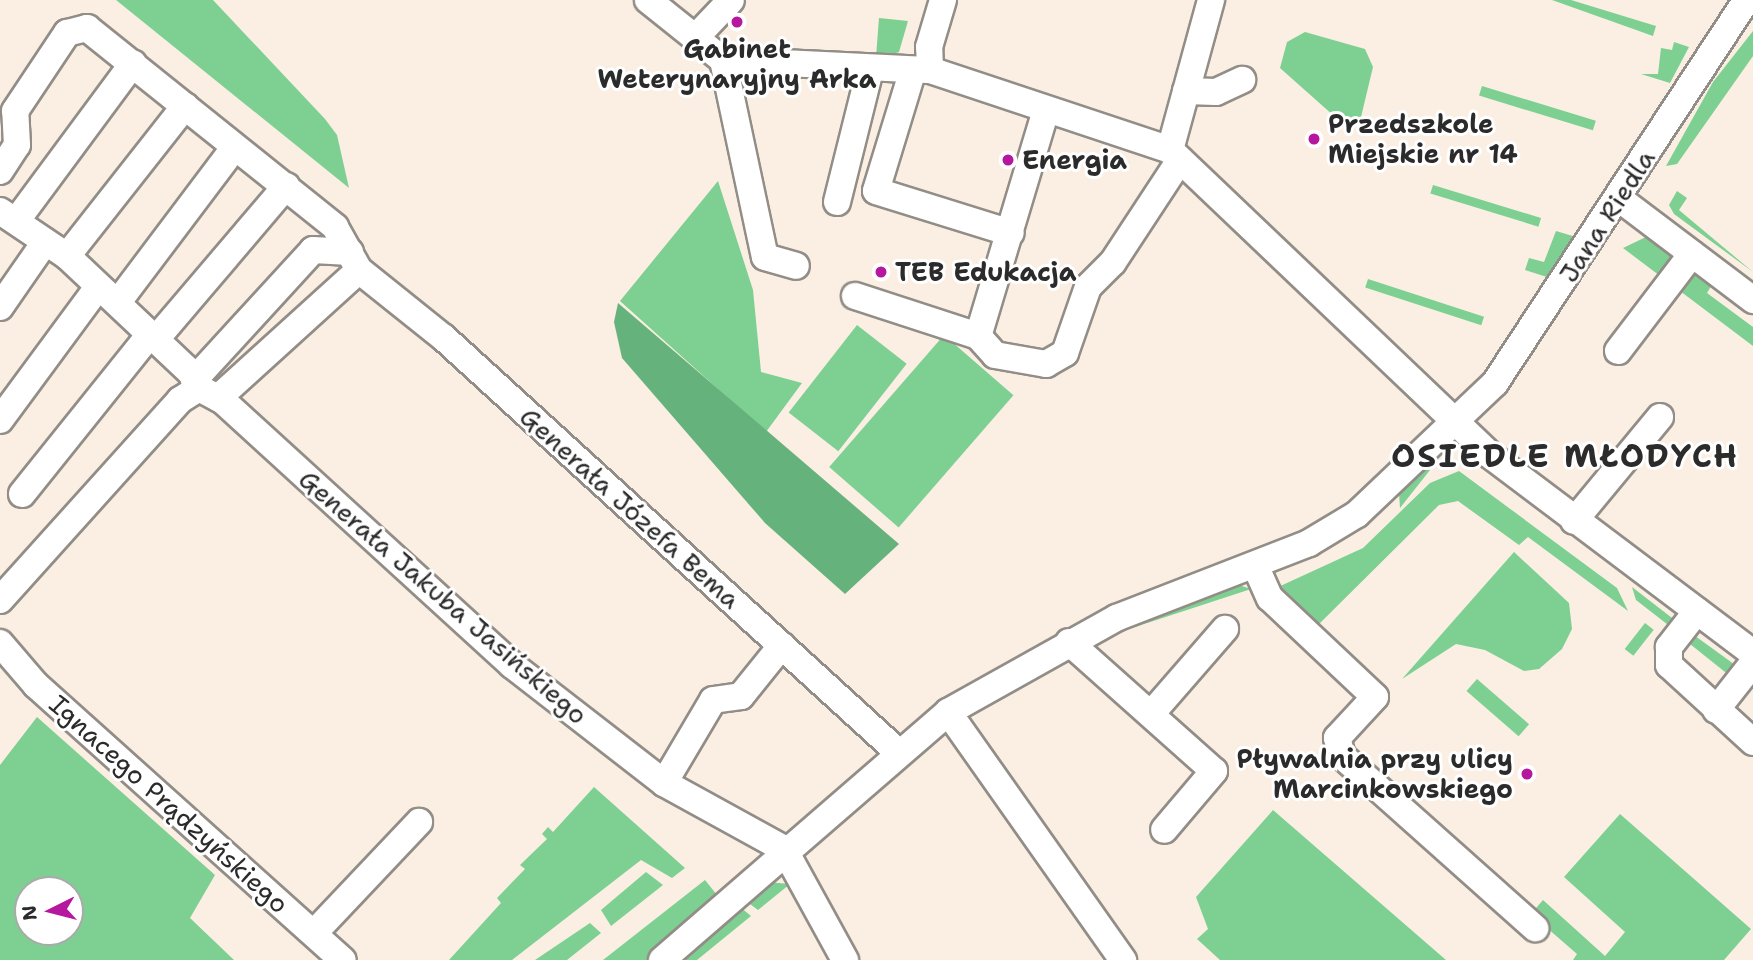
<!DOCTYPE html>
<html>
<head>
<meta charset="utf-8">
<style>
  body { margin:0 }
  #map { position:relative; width:1753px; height:960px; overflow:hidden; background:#faefe2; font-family:"Shantell Sans",sans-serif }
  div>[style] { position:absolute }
  .green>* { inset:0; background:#7dd092; transform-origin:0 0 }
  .forest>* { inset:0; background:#66b27c }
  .roads { filter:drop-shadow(2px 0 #928d86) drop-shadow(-2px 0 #928d86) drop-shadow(0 2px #928d86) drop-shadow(0 -2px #928d86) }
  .minor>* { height:26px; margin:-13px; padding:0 13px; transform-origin:13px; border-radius:13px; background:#fff }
  .dots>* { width:19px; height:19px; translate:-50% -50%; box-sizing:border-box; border:4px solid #fff; border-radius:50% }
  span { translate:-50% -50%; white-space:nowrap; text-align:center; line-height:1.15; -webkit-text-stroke:6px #fff; paint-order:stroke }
  .poi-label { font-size:26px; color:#2b2b2b; font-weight:700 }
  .left { translate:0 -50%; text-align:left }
  .right { translate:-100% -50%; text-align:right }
  .street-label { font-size:26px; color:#2b2b2b }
  .district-label { font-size:33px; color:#2b2b2b; font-weight:700; letter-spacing:2px }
  .north { position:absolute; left:14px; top:876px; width:70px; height:70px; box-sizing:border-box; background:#fff; border:2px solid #aaa; border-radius:50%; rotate:264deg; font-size:19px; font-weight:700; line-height:28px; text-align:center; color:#2b2b2b }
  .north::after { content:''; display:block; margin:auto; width:24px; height:32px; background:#b5179e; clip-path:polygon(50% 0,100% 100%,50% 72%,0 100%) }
</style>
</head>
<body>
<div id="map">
  <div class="green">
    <i style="clip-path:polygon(116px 0,213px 0,325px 119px,337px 135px,349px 188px)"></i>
    <i style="clip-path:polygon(1552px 0,1571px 0,1656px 26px,1653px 36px)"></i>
    <i style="clip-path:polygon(879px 18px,908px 21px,899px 52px,885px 57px,876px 57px)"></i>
    <i style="clip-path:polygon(1753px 31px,1753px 56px,1677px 164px,1666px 166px,1713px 82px)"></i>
    <i style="clip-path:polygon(1305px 32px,1365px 49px,1373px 67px,1361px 117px,1343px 124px,1280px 68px,1287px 42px)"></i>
    <i style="clip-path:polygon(1674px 42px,1689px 47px,1670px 83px,1641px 74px,1658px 74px,1661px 48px,1672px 50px)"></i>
    <i style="left:1482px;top:86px;width:119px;height:10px;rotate:17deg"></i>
    <i style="clip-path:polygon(718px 181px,753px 290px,761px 372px,802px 383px,766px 432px,620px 301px)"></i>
    <i style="left:1433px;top:185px;width:113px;height:9px;rotate:17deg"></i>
    <i style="clip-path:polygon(1677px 191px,1687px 198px,1679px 210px,1753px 272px,1674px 214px,1669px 205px)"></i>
    <i style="clip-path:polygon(1556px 231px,1576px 237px,1550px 278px,1525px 270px,1529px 258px,1544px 262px)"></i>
    <i style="clip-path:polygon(1648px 236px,1713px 283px,1707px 293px,1753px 327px,1753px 346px,1623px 248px)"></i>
    <i style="left:1368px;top:279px;width:122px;height:9px;rotate:18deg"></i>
    <i style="left:857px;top:325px;width:63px;height:111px;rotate:38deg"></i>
    <i style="left:944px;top:335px;width:92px;height:175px;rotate:41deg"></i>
    <i style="clip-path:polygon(1432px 462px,1430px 470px,1400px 508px,1399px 493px)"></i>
    <i style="clip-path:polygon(1459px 471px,1617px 588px,1628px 611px,1528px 537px,1519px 545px,1458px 501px,1439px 505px,1314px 629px,1276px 588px,1363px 548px,1430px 483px)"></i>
    <i style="clip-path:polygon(1514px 552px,1569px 603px,1572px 629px,1562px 649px,1539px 669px,1524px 671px,1485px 650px,1456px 644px,1402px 679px)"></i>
    <i style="clip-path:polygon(1236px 584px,1251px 589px,1132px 628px,1130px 624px)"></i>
    <i style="clip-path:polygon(1632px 587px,1676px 621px,1672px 628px,1636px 600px)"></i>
    <i style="left:1645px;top:623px;width:11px;height:33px;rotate:38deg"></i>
    <i style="clip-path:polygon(1691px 633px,1738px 667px,1730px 676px,1685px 640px)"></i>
    <i style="left:1477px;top:679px;width:69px;height:16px;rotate:41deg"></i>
    <i style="clip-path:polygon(evenodd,37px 717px,215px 875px,190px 918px,234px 960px,0 960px,0 765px,37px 717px,70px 890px,70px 932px,28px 932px,28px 890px,70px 890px)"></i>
    <i style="clip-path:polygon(594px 787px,685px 868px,672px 878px,641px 860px,512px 960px,449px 960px,501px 903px,497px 898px,525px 869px,520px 865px,547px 839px,542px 834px,548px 827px,553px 832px)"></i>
    <i style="clip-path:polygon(1273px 810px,1446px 960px,1220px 960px,1197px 939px,1208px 929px,1196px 897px)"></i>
    <i style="clip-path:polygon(1620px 814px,1751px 929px,1724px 960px,1573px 960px,1577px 954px,1531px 914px,1543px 900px,1605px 956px,1625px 932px,1564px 877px)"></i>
    <i style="clip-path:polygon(646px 872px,663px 885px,611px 926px,601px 910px)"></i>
    <i style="clip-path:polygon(705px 880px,717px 895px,647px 960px,603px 960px)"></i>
    <i style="clip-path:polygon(767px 882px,790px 884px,758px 910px,746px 901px)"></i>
    <i style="clip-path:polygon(739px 906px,751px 916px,697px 960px,682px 960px)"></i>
    <i style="clip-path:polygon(590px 923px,601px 933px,567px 960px,535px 960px)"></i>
  </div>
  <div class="forest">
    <i style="clip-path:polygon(618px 303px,899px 544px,845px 594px,765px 523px,622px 358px,614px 322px)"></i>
  </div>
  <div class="roads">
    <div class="minor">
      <i style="left:648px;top:0;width:96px;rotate:38.7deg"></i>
      <i style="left:723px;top:60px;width:207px;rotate:2.8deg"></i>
      <i style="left:930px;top:70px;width:253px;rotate:18.4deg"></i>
      <i style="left:1170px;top:150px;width:442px;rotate:43.6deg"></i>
      <i style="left:1490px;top:455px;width:329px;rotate:37deg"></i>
      <i style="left:695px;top:38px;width:52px;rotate:-46.5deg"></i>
      <i style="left:723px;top:60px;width:201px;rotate:78deg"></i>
      <i style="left:765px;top:257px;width:32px;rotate:16deg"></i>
      <i style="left:930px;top:70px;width:23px;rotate:-92deg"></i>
      <i style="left:929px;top:47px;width:49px;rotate:-73.4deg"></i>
      <i style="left:912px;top:73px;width:123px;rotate:107deg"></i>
      <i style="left:876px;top:191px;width:141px;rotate:17.3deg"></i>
      <i style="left:1186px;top:91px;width:30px;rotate:2deg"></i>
      <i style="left:1216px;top:92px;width:29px;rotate:-25deg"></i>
      <i style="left:1046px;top:110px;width:236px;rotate:106.7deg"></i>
      <i style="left:978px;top:336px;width:25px;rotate:48deg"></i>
      <i style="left:995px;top:355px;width:52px;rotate:10deg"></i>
      <i style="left:1046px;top:364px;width:22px;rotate:-30deg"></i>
      <i style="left:1065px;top:353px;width:70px;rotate:-70.8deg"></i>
      <i style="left:1088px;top:287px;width:35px;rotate:-45deg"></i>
      <i style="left:1113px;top:262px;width:122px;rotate:-56.7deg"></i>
      <i style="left:1170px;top:150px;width:156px;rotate:-74.7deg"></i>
      <i style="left:0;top:171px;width:31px;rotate:-57deg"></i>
      <i style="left:17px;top:145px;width:34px;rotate:-93deg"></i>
      <i style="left:15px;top:111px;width:94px;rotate:-56.3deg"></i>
      <i style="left:67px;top:33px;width:21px;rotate:-14deg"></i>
      <i style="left:87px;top:28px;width:318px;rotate:38.7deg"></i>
      <i style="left:335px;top:227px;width:49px;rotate:60.8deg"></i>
      <i style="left:359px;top:270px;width:109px;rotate:38.7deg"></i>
      <i style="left:444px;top:338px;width:613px;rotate:42.36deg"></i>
      <i style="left:1621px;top:200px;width:166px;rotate:37.1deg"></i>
      <i style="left:837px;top:202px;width:136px;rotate:-76deg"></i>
      <i style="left:0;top:211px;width:81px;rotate:33.9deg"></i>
      <i style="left:67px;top:256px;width:170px;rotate:43.3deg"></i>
      <i style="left:191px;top:373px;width:17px;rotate:62deg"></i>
      <i style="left:17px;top:220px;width:195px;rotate:-53.5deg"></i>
      <i style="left:67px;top:256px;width:191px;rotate:-51.8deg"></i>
      <i style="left:855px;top:296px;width:129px;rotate:18deg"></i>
      <i style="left:118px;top:302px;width:194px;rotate:-53deg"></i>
      <i style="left:0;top:307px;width:79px;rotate:-55.3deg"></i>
      <i style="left:156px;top:339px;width:201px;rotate:-49.6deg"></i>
      <i style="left:1618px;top:351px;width:122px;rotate:-52.7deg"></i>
      <i style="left:194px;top:380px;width:176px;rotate:-47.5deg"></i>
      <i style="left:313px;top:250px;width:37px;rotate:3deg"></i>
      <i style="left:218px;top:398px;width:190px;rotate:-42.2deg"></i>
      <i style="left:0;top:420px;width:165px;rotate:-53.6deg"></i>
      <i style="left:22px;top:494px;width:205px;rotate:-51.3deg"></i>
      <i style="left:1574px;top:521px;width:135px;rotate:-50.4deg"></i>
      <i style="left:1255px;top:565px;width:36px;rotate:66deg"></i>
      <i style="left:1270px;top:598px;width:144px;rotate:43.3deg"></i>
      <i style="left:1375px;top:697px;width:56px;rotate:132.8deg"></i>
      <i style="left:1337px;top:738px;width:19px;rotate:74deg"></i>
      <i style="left:1342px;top:756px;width:259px;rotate:41.7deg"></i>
      <i style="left:0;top:600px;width:269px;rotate:-48deg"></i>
      <i style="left:180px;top:400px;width:22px;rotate:-32deg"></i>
      <i style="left:199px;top:388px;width:27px;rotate:28deg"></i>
      <i style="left:223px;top:401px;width:391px;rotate:42.4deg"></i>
      <i style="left:512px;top:665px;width:192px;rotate:37.8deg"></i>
      <i style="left:664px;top:783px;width:137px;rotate:28.8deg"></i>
      <i style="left:784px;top:849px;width:127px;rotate:61.2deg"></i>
      <i style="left:1697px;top:611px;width:46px;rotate:127.9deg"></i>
      <i style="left:1669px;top:647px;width:18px;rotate:90deg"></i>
      <i style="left:1669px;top:665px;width:114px;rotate:42.5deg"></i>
      <i style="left:1069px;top:642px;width:194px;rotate:41.7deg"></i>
      <i style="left:1214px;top:771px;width:77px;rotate:130.3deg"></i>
      <i style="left:0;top:643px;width:55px;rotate:49.4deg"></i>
      <i style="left:36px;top:685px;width:412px;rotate:41.9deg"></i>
      <i style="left:1716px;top:710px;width:60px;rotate:-51.8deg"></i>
      <i style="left:948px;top:712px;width:304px;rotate:54.8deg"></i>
      <i style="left:1151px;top:714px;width:113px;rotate:-49deg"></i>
      <i style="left:664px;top:783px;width:96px;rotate:-59.4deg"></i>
      <i style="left:713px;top:700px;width:28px;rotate:-8deg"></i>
      <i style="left:741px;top:696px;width:65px;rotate:-51.2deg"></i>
      <i style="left:314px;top:933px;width:153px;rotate:-46.6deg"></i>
      <i style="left:662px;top:960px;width:379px;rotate:-40.9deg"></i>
      <i style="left:948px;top:712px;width:193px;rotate:-29.2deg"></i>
      <i style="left:1116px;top:618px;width:207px;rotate:-21.2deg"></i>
      <i style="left:1309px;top:543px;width:56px;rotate:-31.1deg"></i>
      <i style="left:1357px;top:514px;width:190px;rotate:-43.5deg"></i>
      <i style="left:1495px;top:383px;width:458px;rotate:-56.7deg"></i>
    </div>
  </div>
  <div class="dots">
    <i style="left:737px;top:22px;background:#b5179e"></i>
    <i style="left:1314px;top:139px;background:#b5179e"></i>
    <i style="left:1008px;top:160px;background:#b5179e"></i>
    <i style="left:881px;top:272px;background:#b5179e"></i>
    <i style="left:1527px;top:774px;background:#b5179e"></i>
  </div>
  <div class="poi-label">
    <span style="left:737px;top:64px">Gabinet<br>Weterynaryjny Arka</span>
    <span class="left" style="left:1328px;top:139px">Przedszkole<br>Miejskie nr 14</span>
    <span class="left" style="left:1022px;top:160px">Energia</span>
    <span class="left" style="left:895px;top:272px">TEB Edukacja</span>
    <span class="right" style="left:1513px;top:774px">Pływalnia przy ulicy<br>Marcinkowskiego</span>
  </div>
  <div class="street-label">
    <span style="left:1607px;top:216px;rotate:-57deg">Jana Riedla</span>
    <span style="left:630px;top:508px;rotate:42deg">Generała Józefa Bema</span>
    <span style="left:443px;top:597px;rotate:41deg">Generała Jakuba Jasińskiego</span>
    <span style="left:169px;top:804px;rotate:42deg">Ignacego Prądzyńskiego</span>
  </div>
  <div class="district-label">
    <span style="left:1565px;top:456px">OSIEDLE MŁODYCH</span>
  </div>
  <div class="north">N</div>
</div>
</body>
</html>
